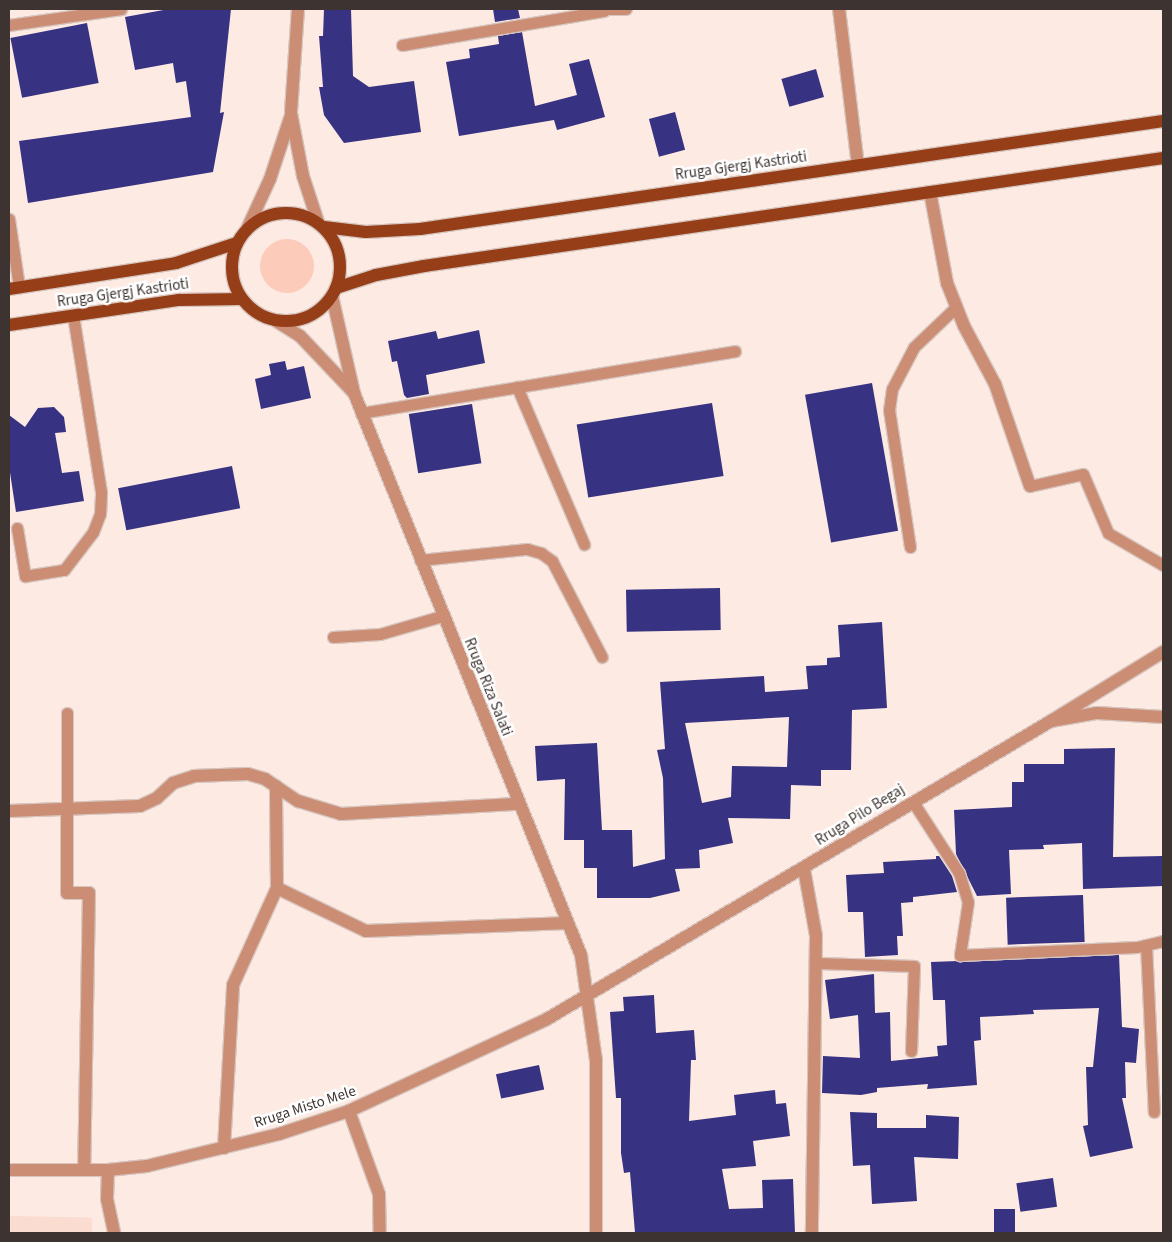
<!DOCTYPE html>
<html>
<head>
<meta charset="utf-8">
<style>
  body { margin:0 }
  #map { position:relative; width:1172px; height:1242px; overflow:hidden; background:#fceae3; font-family:"Source Sans 3",sans-serif }
  div>[style] { position:absolute }
  .built>* { inset:0; background:#fbdcd0; transform-origin:0 0 }
  .green>* { inset:0; background:#fccbb9 }
  .round { border-radius:50% }
  .building>* { inset:0; background:#373281; transform-origin:0 0 }
  .roads { filter:drop-shadow(1px 0 #d6c6bf) drop-shadow(-1px 0 #d6c6bf) drop-shadow(0 1px #d6c6bf) drop-shadow(0 -1px #d6c6bf) }
  .service>* { height:11px; margin:-5.5px; padding:0 5.5px; transform-origin:5.5px; border-radius:5.5px; background:#cc8d75 }
  .minor>* { height:12px; margin:-6px; padding:0 6px; transform-origin:6px; border-radius:6px; background:#cc8d75 }
  .tertiary>* { height:12px; margin:-6px; padding:0 6px; transform-origin:6px; border-radius:6px; background:#cc8d75 }
  .primary>* { height:12px; margin:-6px; padding:0 6px; transform-origin:6px; border-radius:6px; background:#963e17 }
  .primary>.ring { margin:-6px; padding:0; box-sizing:content-box; background:none; border:12px solid #963e17; border-radius:50% }
  span { translate:-50% -50%; white-space:nowrap; text-align:center; line-height:1.15; -webkit-text-stroke:5px #fff; paint-order:stroke }
  .street-label { font-size:15px; color:#3d3431 }
  .frame { position:absolute; inset:0; border:10px solid #3d3431; pointer-events:none }
</style>
</head>
<body>
<div id="map">
  <div class="built">
    <i style="left:9px;top:1216px;width:83px;height:17px;rotate:1deg"></i>
  </div>
  <div class="green">
    <i class="round" style="left:260px;top:239px;width:54px;height:54px"></i>
  </div>
  <div class="building">
    <i style="clip-path:polygon(169px 9px,231px 9px,220px 113px,224px 112px,213px 172px,28px 203px,19px 141px,191px 117px,186px 81px,176px 83px,173px 63px,135px 70px,125px 17px)"></i>
    <i style="clip-path:polygon(324px 9px,351px 9px,353px 76px,369px 87px,414px 81px,421px 132px,344px 143px,324px 115px,319px 87px,323px 87px,319px 36px,323px 36px)"></i>
    <i style="clip-path:polygon(493px 9px,518px 9px,520px 18px,495px 22px)"></i>
    <i style="left:87px;top:23px;width:61px;height:78px;rotate:79deg"></i>
    <i style="clip-path:polygon(522px 32px,535px 106px,577px 95px,569px 64px,589px 59px,605px 117px,557px 130px,554px 120px,459px 136px,446px 62px,470px 58px,469px 49px,499px 44px,498px 36px)"></i>
    <i style="left:816px;top:69px;width:29px;height:36px;rotate:74deg"></i>
    <i style="left:675px;top:112px;width:39px;height:27px;rotate:75deg"></i>
    <i style="clip-path:polygon(479px 330px,485px 363px,426px 375px,429px 394px,407px 398px,404px 395px,397px 361px,392px 362px,388px 341px,436px 331px,438px 339px)"></i>
    <i style="clip-path:polygon(285px 361px,287px 370px,304px 366px,311px 398px,261px 409px,255px 379px,271px 375px,269px 364px)"></i>
    <i style="left:872px;top:383px;width:150px;height:68px;rotate:80deg"></i>
    <i style="left:712px;top:403px;width:74px;height:137px;rotate:81deg"></i>
    <i style="left:472px;top:404px;width:60px;height:64px;rotate:81deg"></i>
    <i style="clip-path:polygon(54px 407px,64px 417px,66px 432px,55px 433px,62px 473px,79px 471px,84px 501px,16px 512px,9px 466px,9px 415px,25px 427px,38px 408px)"></i>
    <i style="left:232px;top:466px;width:43px;height:116px;rotate:79deg"></i>
    <i style="left:720px;top:588px;width:42px;height:94px;rotate:89deg"></i>
    <i style="clip-path:polygon(evenodd,882px 622px,887px 708px,852px 710px,851px 770px,821px 770px,821px 786px,791px 785px,790px 819px,728px 818px,733px 843px,699px 850px,700px 868px,675px 869px,680px 891px,650px 898px,597px 898px,597px 868px,584px 868px,584px 840px,564px 840px,565px 779px,537px 781px,535px 746px,597px 743px,602px 830px,632px 830px,633px 867px,665px 859px,663px 778px,657px 750px,665px 749px,660px 682px,764px 676px,765px 692px,808px 689px,806px 666px,827px 665px,827px 658px,840px 657px,838px 625px,882px 622px,789px 717px,787px 767px,732px 766px,731px 797px,702px 803px,685px 723px,789px 717px)"></i>
    <i style="clip-path:polygon(1115px 748px,1113px 857px,1163px 856px,1163px 886px,1083px 889px,1082px 843px,1043px 845px,1044px 849px,1009px 850px,1011px 894px,977px 896px,956px 854px,954px 810px,1012px 807px,1012px 782px,1024px 782px,1024px 764px,1064px 764px,1064px 749px)"></i>
    <i style="clip-path:polygon(936px 856px,939px 856px,952px 876px,957px 892px,913px 897px,913px 902px,901px 903px,903px 936px,897px 936px,898px 955px,865px 957px,863px 912px,848px 912px,846px 875px,884px 873px,883px 862px,936px 859px)"></i>
    <i style="left:1083px;top:895px;width:47px;height:77px;rotate:88deg"></i>
    <i style="clip-path:polygon(1119px 955px,1122px 1027px,1139px 1029px,1136px 1063px,1125px 1062px,1126px 1098px,1122px 1098px,1133px 1148px,1090px 1157px,1083px 1126px,1088px 1125px,1086px 1067px,1093px 1067px,1099px 1008px,1033px 1010px,1034px 1014px,980px 1017px,981px 1040px,974px 1041px,977px 1085px,927px 1089px,928px 1084px,877px 1088px,877px 1092px,861px 1095px,822px 1093px,823px 1056px,860px 1058px,858px 1015px,830px 1019px,825px 980px,874px 974px,875px 1013px,890px 1012px,891px 1061px,938px 1056px,937px 1046px,947px 1045px,945px 1000px,933px 1000px,931px 962px)"></i>
    <i style="clip-path:polygon(654px 995px,656px 1033px,694px 1030px,696px 1060px,691px 1060px,689px 1121px,736px 1115px,734px 1095px,775px 1090px,776px 1104px,786px 1103px,790px 1136px,753px 1141px,756px 1166px,722px 1169px,729px 1209px,763px 1208px,762px 1180px,793px 1179px,795px 1233px,635px 1233px,630px 1172px,624px 1173px,621px 1153px,621px 1098px,616px 1098px,610px 1012px,624px 1011px,623px 997px)"></i>
    <i style="left:539px;top:1065px;width:25px;height:44px;rotate:78deg"></i>
    <i style="clip-path:polygon(850px 1112px,877px 1113px,877px 1128px,926px 1128px,926px 1115px,959px 1117px,958px 1159px,914px 1157px,917px 1201px,872px 1204px,870px 1165px,853px 1166px)"></i>
    <i style="left:1053px;top:1178px;width:29px;height:37px;rotate:82deg"></i>
    <i style="left:994px;top:1209px;width:21px;height:24px"></i>
  </div>
  <div class="roads">
    <div class="service">
      <i style="left:9px;top:25px;width:113px;rotate:-8.1deg"></i>
      <i style="left:402px;top:45px;width:205px;rotate:-9.6deg"></i>
      <i style="left:9px;top:219px;width:69px;rotate:81.6deg"></i>
      <i style="left:517px;top:387px;width:171px;rotate:66.9deg"></i>
      <i style="left:361px;top:413px;width:379px;rotate:-9.4deg"></i>
      <i style="left:1030px;top:486px;width:54px;rotate:-12.8deg"></i>
      <i style="left:1083px;top:474px;width:64px;rotate:67deg"></i>
      <i style="left:1108px;top:533px;width:64px;rotate:30.2deg"></i>
      <i style="left:17px;top:528px;width:49px;rotate:80.5deg"></i>
      <i style="left:25px;top:576px;width:39px;rotate:-9deg"></i>
      <i style="left:64px;top:570px;width:48px;rotate:-52.7deg"></i>
      <i style="left:93px;top:532px;width:19px;rotate:-69deg"></i>
      <i style="left:100px;top:514px;width:22px;rotate:-87deg"></i>
      <i style="left:101px;top:492px;width:179px;rotate:-99deg"></i>
      <i style="left:910px;top:547px;width:139px;rotate:-98.7deg"></i>
      <i style="left:889px;top:410px;width:21px;rotate:-82deg"></i>
      <i style="left:892px;top:389px;width:47px;rotate:-62.4deg"></i>
      <i style="left:914px;top:347px;width:58px;rotate:-43.6deg"></i>
      <i style="left:420px;top:560px;width:108px;rotate:-5.9deg"></i>
      <i style="left:527px;top:549px;width:15px;rotate:16deg"></i>
      <i style="left:541px;top:553px;width:14px;rotate:36deg"></i>
      <i style="left:552px;top:561px;width:108px;rotate:62.5deg"></i>
      <i style="left:333px;top:637px;width:47px;rotate:-3.7deg"></i>
      <i style="left:380px;top:634px;width:65px;rotate:-16.2deg"></i>
      <i style="left:67px;top:713px;width:97px;rotate:90deg"></i>
      <i style="left:913px;top:802px;width:85px;rotate:57.1deg"></i>
      <i style="left:959px;top:873px;width:30px;rotate:73deg"></i>
      <i style="left:968px;top:902px;width:54px;rotate:98.6deg"></i>
      <i style="left:960px;top:955px;width:177px;rotate:-2.6deg"></i>
      <i style="left:1137px;top:947px;width:27px;rotate:-13deg"></i>
      <i style="left:1146px;top:945px;width:167px;rotate:87.3deg"></i>
      <i style="left:817px;top:963px;width:97px;rotate:1.8deg"></i>
      <i style="left:914px;top:966px;width:85px;rotate:92deg"></i>
    </div>
    <div class="minor">
      <i style="left:598px;top:9px;width:28px"></i>
      <i style="left:839px;top:9px;width:157px;rotate:83.1deg"></i>
      <i style="left:930px;top:192px;width:93px;rotate:79.4deg"></i>
      <i style="left:947px;top:283px;width:46px;rotate:68.4deg"></i>
      <i style="left:964px;top:326px;width:66px;rotate:61.9deg"></i>
      <i style="left:995px;top:384px;width:108px;rotate:71.1deg"></i>
      <i style="left:1051px;top:721px;width:132px;rotate:-31.6deg"></i>
      <i style="left:67px;top:810px;width:83px;rotate:90deg"></i>
      <i style="left:67px;top:893px;width:22px"></i>
      <i style="left:89px;top:893px;width:277px;rotate:91deg"></i>
      <i style="left:9px;top:811px;width:131px;rotate:-2.2deg"></i>
      <i style="left:140px;top:806px;width:19px;rotate:-25deg"></i>
      <i style="left:157px;top:798px;width:22px;rotate:-43deg"></i>
      <i style="left:173px;top:783px;width:22px;rotate:-18deg"></i>
      <i style="left:194px;top:776px;width:54px;rotate:-2.1deg"></i>
      <i style="left:248px;top:774px;width:18px;rotate:16deg"></i>
      <i style="left:265px;top:779px;width:40px;rotate:34deg"></i>
      <i style="left:298px;top:801px;width:45px;rotate:16.8deg"></i>
      <i style="left:341px;top:814px;width:176px;rotate:-3.3deg"></i>
      <i style="left:804px;top:869px;width:68px;rotate:79.8deg"></i>
      <i style="left:816px;top:936px;width:297px;rotate:90.8deg"></i>
      <i style="left:277px;top:888px;width:99px;rotate:25.8deg"></i>
      <i style="left:366px;top:931px;width:202px;rotate:-2.3deg"></i>
      <i style="left:349px;top:1111px;width:88px;rotate:70.1deg"></i>
      <i style="left:379px;top:1194px;width:39px;rotate:89deg"></i>
      <i style="left:224px;top:1148px;width:163px;rotate:-86.8deg"></i>
      <i style="left:233px;top:985px;width:107px;rotate:-65.6deg"></i>
      <i style="left:277px;top:888px;width:102px;rotate:-90.6deg"></i>
      <i style="left:108px;top:1170px;width:29px;rotate:92deg"></i>
      <i style="left:107px;top:1199px;width:35px;rotate:78deg"></i>
    </div>
    <div class="tertiary">
      <i style="left:298px;top:9px;width:104px;rotate:93.9deg"></i>
      <i style="left:291px;top:113px;width:64px;rotate:79.2deg"></i>
      <i style="left:303px;top:176px;width:48px;rotate:71.9deg"></i>
      <i style="left:247px;top:229px;width:55px;rotate:-65.3deg"></i>
      <i style="left:270px;top:179px;width:64px;rotate:-71.8deg"></i>
      <i style="left:332px;top:296px;width:99px;rotate:77.2deg"></i>
      <i style="left:354px;top:393px;width:606px;rotate:68.01deg"></i>
      <i style="left:581px;top:955px;width:106px;rotate:81.9deg"></i>
      <i style="left:596px;top:1060px;width:173px;rotate:90deg"></i>
      <i style="left:276px;top:321px;width:28px;rotate:32deg"></i>
      <i style="left:300px;top:336px;width:79px;rotate:46.5deg"></i>
      <i style="left:9px;top:1170px;width:99px"></i>
      <i style="left:108px;top:1170px;width:39px;rotate:-6deg"></i>
      <i style="left:147px;top:1166px;width:136px;rotate:-13.6deg"></i>
      <i style="left:279px;top:1134px;width:74px;rotate:-18.2deg"></i>
      <i style="left:349px;top:1111px;width:218px;rotate:-24.9deg"></i>
      <i style="left:547px;top:1019px;width:586px;rotate:-30.59deg"></i>
      <i style="left:1051px;top:721px;width:47px;rotate:-9.9deg"></i>
      <i style="left:1097px;top:713px;width:66px;rotate:3.5deg"></i>
    </div>
    <div class="primary">
      <i class="ring" style="left:232px;top:213px;width:96px;height:96px"></i>
      <i style="left:324px;top:227px;width:42px;rotate:6.8deg"></i>
      <i style="left:366px;top:232px;width:54px;rotate:-3.2deg"></i>
      <i style="left:420px;top:229px;width:751px;rotate:-8.27deg"></i>
      <i style="left:336px;top:288px;width:42px;rotate:-18deg"></i>
      <i style="left:376px;top:275px;width:49px;rotate:-10.6deg"></i>
      <i style="left:424px;top:266px;width:747px;rotate:-8.31deg"></i>
      <i style="left:9px;top:289px;width:169px;rotate:-8.8deg"></i>
      <i style="left:176px;top:263px;width:64px;rotate:-18.2deg"></i>
      <i style="left:9px;top:325px;width:172px;rotate:-8.4deg"></i>
      <i style="left:179px;top:300px;width:63px;rotate:-0.9deg"></i>
    </div>
  </div>
  <div class="street-label">
    <span style="left:741px;top:166px;rotate:-8deg">Rruga Gjergj Kastrioti</span>
    <span style="left:123px;top:293px;rotate:-8deg">Rruga Gjergj Kastrioti</span>
    <span style="left:488px;top:687px;rotate:68deg">Rruga Riza Salati</span>
    <span style="left:860px;top:815px;rotate:-32deg">Rruga Pilo Begaj</span>
    <span style="left:305px;top:1107px;rotate:-18deg">Rruga Misto Mele</span>
  </div>
  <div class="frame"></div>
</div>
</body>
</html>
